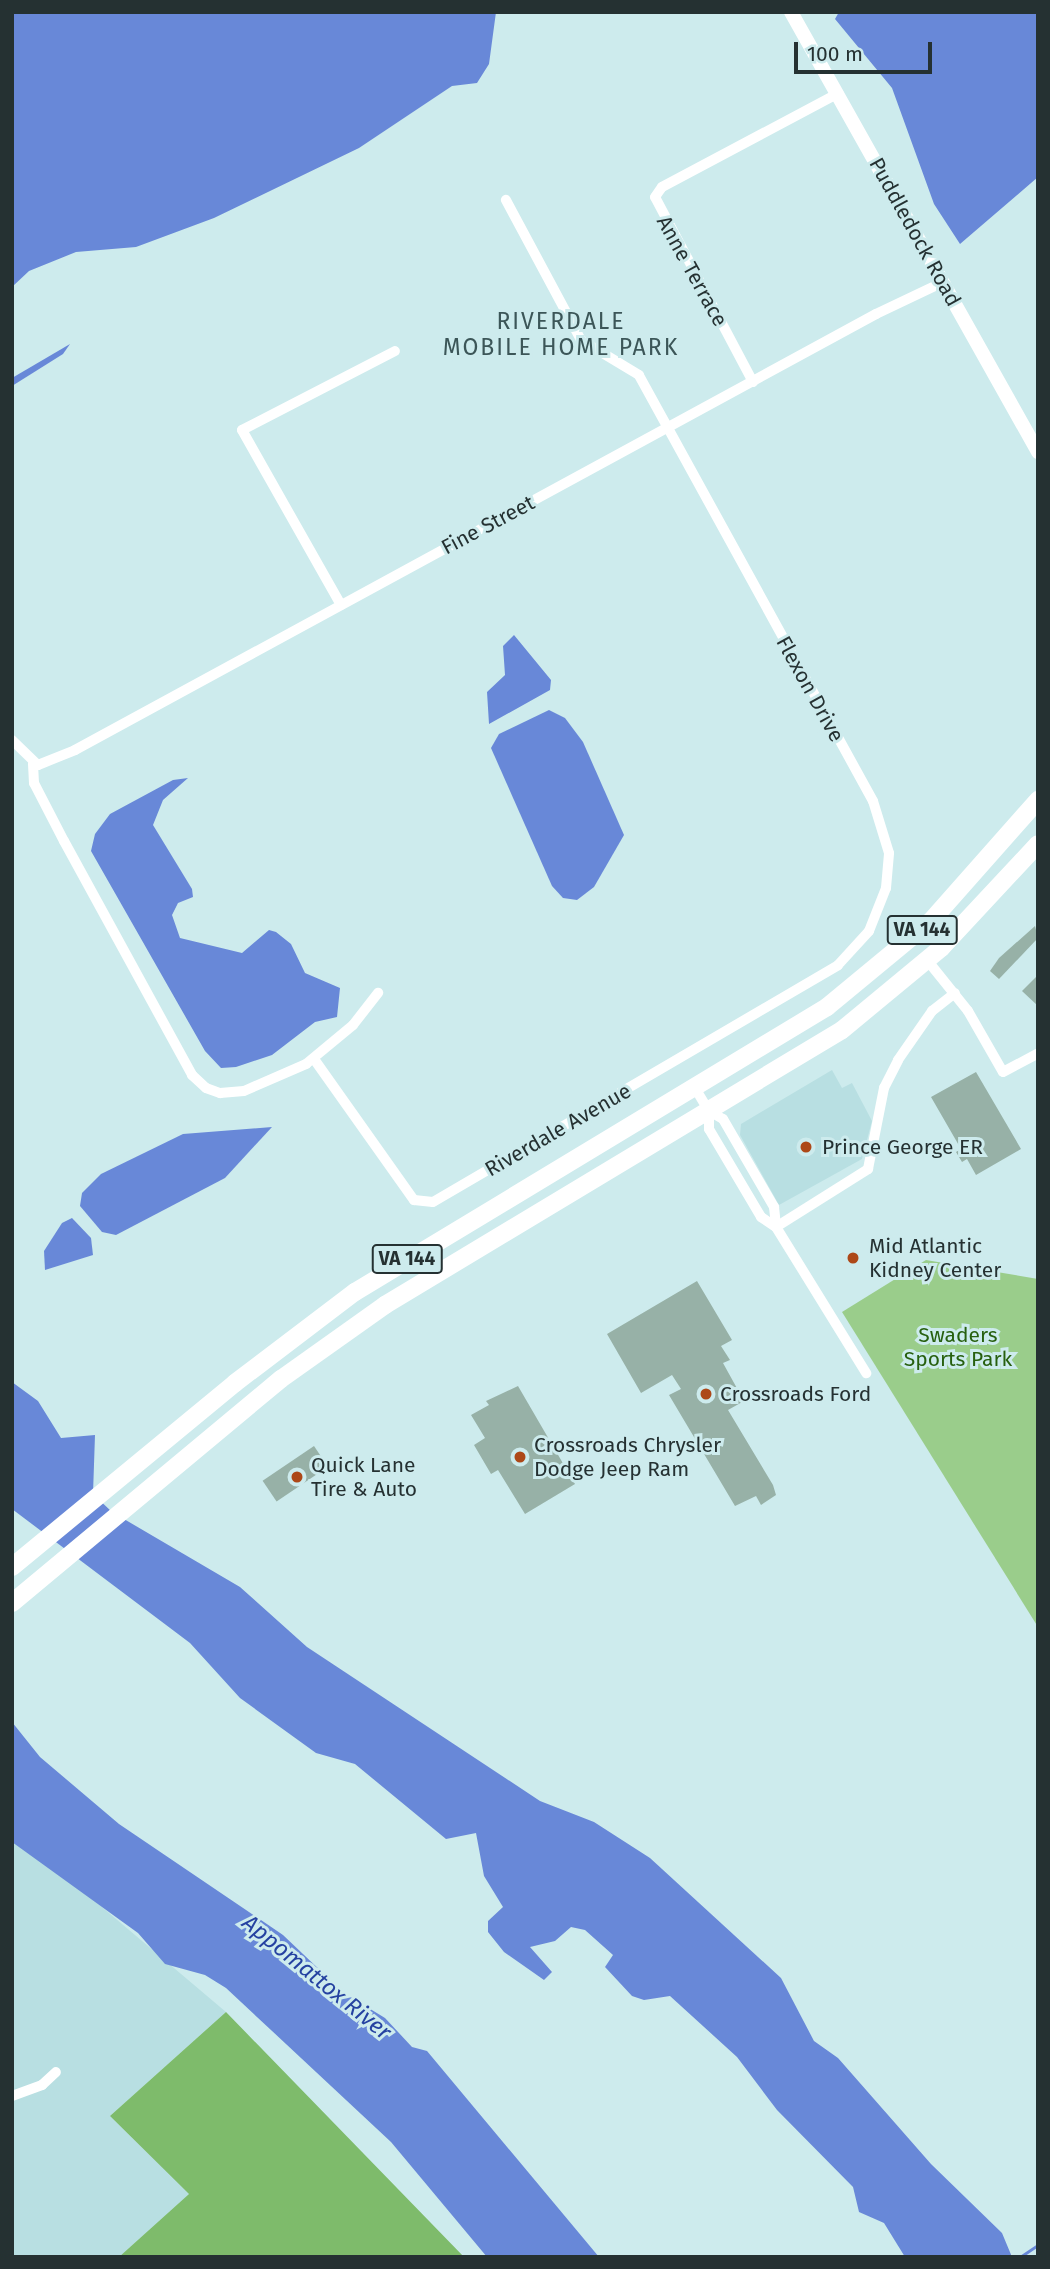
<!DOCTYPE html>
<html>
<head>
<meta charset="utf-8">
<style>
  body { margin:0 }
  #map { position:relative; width:1050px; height:2269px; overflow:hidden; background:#cdebed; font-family:"Fira Sans",sans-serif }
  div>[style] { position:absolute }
  .built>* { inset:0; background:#b8dfe2 }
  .green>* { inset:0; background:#9acd8b }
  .forest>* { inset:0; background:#7ebb6b }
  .water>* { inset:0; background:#6888d8 }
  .stream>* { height:2.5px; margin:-1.25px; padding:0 1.25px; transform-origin:1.25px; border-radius:1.25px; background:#6888d8 }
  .building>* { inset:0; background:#97b1a7; transform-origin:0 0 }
  .minor>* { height:10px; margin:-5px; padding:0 5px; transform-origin:5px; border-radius:5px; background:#fff }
  .tertiary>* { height:14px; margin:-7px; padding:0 7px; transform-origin:7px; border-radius:7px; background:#fff }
  .primary>* { height:18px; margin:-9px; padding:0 9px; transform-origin:9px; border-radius:9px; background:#fff }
  .dots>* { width:19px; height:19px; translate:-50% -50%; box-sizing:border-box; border:4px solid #cdebed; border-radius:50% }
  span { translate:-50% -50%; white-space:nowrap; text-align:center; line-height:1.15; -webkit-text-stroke:6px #cdebed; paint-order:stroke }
  .shield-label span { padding:2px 5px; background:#cdebed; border:2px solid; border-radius:5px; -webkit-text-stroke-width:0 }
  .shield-label { font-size:19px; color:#253132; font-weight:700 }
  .street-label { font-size:21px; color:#253132 }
  .poi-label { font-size:21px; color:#253132 }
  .left { translate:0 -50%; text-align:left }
  .park-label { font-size:21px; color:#27600f }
  .neighbourhood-label { font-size:23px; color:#3c5658; letter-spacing:2px }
  .water-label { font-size:23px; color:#2542a1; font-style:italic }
  .frame { position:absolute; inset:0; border:14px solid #253132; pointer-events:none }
  .scale { position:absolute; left:794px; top:42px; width:138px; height:32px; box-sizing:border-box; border:4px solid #253132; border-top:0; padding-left:9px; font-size:21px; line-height:24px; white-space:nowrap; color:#253132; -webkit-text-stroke:5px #cdebed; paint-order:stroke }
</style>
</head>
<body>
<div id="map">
  <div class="built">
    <i style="clip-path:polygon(832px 1070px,842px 1088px,852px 1083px,872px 1121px,862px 1159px,779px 1205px,740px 1135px,741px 1124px)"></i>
    <i style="clip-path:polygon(12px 1831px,226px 2012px,110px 2116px,189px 2194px,119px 2257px,12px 2257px)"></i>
  </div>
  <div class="green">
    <i style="clip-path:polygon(926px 1260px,1038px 1279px,1038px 1627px,842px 1312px)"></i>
  </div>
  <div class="forest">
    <i style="clip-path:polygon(226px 2012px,464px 2257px,119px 2257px,189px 2194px,110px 2116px)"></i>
  </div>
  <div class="water">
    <i style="clip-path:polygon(12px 12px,496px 12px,489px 64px,477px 83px,452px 86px,359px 148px,214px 218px,136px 247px,76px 252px,29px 271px,12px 287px)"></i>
    <i style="clip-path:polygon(839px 12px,1038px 12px,1038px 177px,960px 244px,934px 204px,892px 88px,835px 19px)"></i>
    <i style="clip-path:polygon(70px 344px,63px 354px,12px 386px,12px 378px)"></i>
    <i style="clip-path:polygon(514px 635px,551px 680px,550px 690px,489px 724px,487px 692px,505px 675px,503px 646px)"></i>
    <i style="clip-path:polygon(549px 710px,565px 718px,583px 742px,624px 835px,594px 887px,577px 900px,563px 898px,552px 886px,491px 748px,499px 734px)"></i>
    <i style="clip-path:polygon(188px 778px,163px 800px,153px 825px,192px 889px,193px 897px,178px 903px,172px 915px,180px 938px,242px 953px,269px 930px,276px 932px,291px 944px,305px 973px,340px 988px,337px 1017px,315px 1022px,272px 1055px,236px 1067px,221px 1068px,205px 1051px,91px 851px,95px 834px,110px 814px,173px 780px)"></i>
    <i style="clip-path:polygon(272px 1127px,225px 1178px,116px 1235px,102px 1232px,80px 1206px,82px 1193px,101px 1174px,183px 1134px)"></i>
    <i style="clip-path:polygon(72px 1218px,91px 1238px,93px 1255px,45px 1270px,44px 1251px,62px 1223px)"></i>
    <i style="clip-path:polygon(12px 1382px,38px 1401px,61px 1438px,95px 1435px,93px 1494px,112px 1512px,240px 1587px,307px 1647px,540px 1801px,594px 1822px,650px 1858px,781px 1978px,814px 2041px,838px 2058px,931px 2164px,1002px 2233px,1012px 2257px,905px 2257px,884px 2223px,859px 2212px,853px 2187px,777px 2110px,737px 2057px,670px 1996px,644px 2000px,632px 1996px,605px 1967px,613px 1955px,585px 1930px,571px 1927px,555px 1941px,530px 1947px,552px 1972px,544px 1980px,504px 1952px,488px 1932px,488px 1921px,503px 1907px,484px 1876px,476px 1833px,446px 1839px,355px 1764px,316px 1753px,240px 1698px,190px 1643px,12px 1509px)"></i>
    <i style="clip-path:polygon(12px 1722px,40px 1757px,119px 1824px,283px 1935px,344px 1993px,385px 2018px,412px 2047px,427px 2051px,599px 2257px,487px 2257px,391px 2142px,226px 1988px,205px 1975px,165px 1964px,138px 1933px,12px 1842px)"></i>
  </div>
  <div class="stream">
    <i style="left:1020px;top:2257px;width:22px;rotate:-34deg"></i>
  </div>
  <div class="building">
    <i style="clip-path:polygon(1035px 926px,1038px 938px,999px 979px,990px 971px,999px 958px)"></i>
    <i style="clip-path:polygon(1038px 975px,1038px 1006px,1022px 991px)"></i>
    <i style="clip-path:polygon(976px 1072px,1021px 1149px,976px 1175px,967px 1159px,962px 1162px,956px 1152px,961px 1149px,931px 1097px)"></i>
    <i style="clip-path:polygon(697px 1281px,732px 1340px,721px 1346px,730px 1360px,723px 1363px,744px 1401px,728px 1410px,773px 1485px,776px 1495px,761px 1505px,756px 1496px,735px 1506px,669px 1395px,681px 1389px,672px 1375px,641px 1393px,607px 1334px)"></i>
    <i style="clip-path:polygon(518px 1386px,575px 1484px,525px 1514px,498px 1470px,491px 1474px,474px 1445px,485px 1438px,471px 1415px,489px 1405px,486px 1401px)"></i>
    <i style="left:314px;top:1446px;width:25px;height:62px;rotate:56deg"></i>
  </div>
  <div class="minor">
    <i style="left:753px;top:382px;width:209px;rotate:-117.9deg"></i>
    <i style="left:655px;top:197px;width:12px;rotate:-55deg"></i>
    <i style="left:662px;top:187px;width:200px;rotate:-28deg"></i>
    <i style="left:341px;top:605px;width:201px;rotate:-119.5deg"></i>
    <i style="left:242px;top:430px;width:172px;rotate:-27.3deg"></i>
    <i style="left:12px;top:740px;width:36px;rotate:44deg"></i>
    <i style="left:38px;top:765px;width:40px;rotate:-22deg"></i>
    <i style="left:75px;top:750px;width:912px;rotate:-28.56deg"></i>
    <i style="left:876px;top:314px;width:74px;rotate:-25.5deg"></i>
    <i style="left:33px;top:764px;width:19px;rotate:87deg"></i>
    <i style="left:34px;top:783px;width:65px;rotate:62.7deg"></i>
    <i style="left:64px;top:841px;width:267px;rotate:61.3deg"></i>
    <i style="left:192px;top:1075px;width:19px;rotate:43deg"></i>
    <i style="left:206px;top:1088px;width:15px;rotate:20deg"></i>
    <i style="left:220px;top:1093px;width:24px;rotate:-5deg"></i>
    <i style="left:244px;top:1091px;width:68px;rotate:-23.5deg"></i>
    <i style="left:306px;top:1064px;width:61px;rotate:-39.7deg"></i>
    <i style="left:353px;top:1025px;width:41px;rotate:-52deg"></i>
    <i style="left:927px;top:960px;width:65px;rotate:51.2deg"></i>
    <i style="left:968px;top:1011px;width:70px;rotate:60.2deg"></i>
    <i style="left:1003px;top:1072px;width:40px;rotate:-28deg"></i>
    <i style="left:314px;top:1059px;width:173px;rotate:54.7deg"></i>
    <i style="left:414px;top:1200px;width:19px;rotate:6deg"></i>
    <i style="left:433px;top:1202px;width:469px;rotate:-30.3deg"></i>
    <i style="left:838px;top:965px;width:46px;rotate:-47.6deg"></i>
    <i style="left:869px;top:931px;width:46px;rotate:-68.4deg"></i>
    <i style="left:886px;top:888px;width:35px;rotate:-85deg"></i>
    <i style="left:889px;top:853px;width:54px;rotate:-107.1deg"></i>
    <i style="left:873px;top:801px;width:486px;rotate:-118.8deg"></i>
    <i style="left:639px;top:375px;width:68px;rotate:-148.9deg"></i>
    <i style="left:581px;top:340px;width:159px;rotate:-118.2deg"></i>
    <i style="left:695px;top:1088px;width:27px;rotate:59deg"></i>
    <i style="left:709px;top:1111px;width:16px;rotate:30deg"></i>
    <i style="left:723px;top:1119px;width:102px;rotate:59.9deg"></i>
    <i style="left:774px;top:1207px;width:20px;rotate:84deg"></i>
    <i style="left:709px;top:1111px;width:18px;rotate:90deg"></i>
    <i style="left:709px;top:1129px;width:102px;rotate:59.4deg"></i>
    <i style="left:761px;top:1217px;width:18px;rotate:34deg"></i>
    <i style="left:776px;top:1227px;width:172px;rotate:58.3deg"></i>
    <i style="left:776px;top:1227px;width:109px;rotate:-32.2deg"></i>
    <i style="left:868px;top:1169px;width:83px;rotate:-78.8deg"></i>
    <i style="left:884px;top:1088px;width:31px;rotate:-63deg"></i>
    <i style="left:898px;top:1060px;width:60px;rotate:-55.2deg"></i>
    <i style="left:932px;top:1011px;width:29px;rotate:-38deg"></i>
    <i style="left:12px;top:2096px;width:32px;rotate:-20deg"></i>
    <i style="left:42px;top:2085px;width:19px;rotate:-43deg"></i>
  </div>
  <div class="tertiary">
    <i style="left:791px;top:12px;width:505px;rotate:60.69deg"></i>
  </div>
  <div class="primary">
    <i style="left:12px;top:1567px;width:289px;rotate:-39.5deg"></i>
    <i style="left:235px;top:1383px;width:151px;rotate:-37.2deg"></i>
    <i style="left:355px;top:1292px;width:551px;rotate:-31.12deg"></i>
    <i style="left:827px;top:1007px;width:135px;rotate:-39.6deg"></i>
    <i style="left:931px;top:921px;width:162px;rotate:-48.5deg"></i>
    <i style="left:12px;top:1603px;width:350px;rotate:-39.8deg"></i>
    <i style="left:281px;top:1379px;width:128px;rotate:-35.4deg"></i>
    <i style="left:385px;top:1305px;width:533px;rotate:-31.04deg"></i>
    <i style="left:842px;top:1030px;width:129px;rotate:-39.6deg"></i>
    <i style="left:941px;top:948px;width:142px;rotate:-47deg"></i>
  </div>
  <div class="dots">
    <i style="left:806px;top:1147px;background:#ad4818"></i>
    <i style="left:853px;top:1258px;background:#ad4818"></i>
    <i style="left:706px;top:1394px;background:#ad4818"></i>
    <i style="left:520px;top:1457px;background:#ad4818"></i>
    <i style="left:297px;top:1477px;background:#ad4818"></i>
  </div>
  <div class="shield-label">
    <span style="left:922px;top:930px">VA 144</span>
    <span style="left:407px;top:1259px">VA 144</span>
  </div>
  <div class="street-label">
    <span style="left:915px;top:232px;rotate:61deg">Puddledock Road</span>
    <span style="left:692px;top:271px;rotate:61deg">Anne Terrace</span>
    <span style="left:488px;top:525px;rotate:-28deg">Fine Street</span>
    <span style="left:810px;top:689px;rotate:61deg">Flexon Drive</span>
    <span style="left:558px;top:1130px;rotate:-30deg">Riverdale Avenue</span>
  </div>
  <div class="poi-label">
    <span class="left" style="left:822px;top:1147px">Prince George ER</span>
    <span class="left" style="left:869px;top:1258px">Mid Atlantic<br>Kidney Center</span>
    <span class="left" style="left:720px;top:1394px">Crossroads Ford</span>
    <span class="left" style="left:534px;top:1457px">Crossroads Chrysler<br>Dodge Jeep Ram</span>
    <span class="left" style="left:311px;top:1477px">Quick Lane<br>Tire &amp; Auto</span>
  </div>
  <div class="park-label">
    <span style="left:958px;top:1347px">Swaders<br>Sports Park</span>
  </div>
  <div class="neighbourhood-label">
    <span style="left:561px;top:334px">RIVERDALE<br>MOBILE HOME PARK</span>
  </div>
  <div class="water-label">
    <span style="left:317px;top:1977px;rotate:39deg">Appomattox River</span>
  </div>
  <div class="frame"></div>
  <div class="scale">100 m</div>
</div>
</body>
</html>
